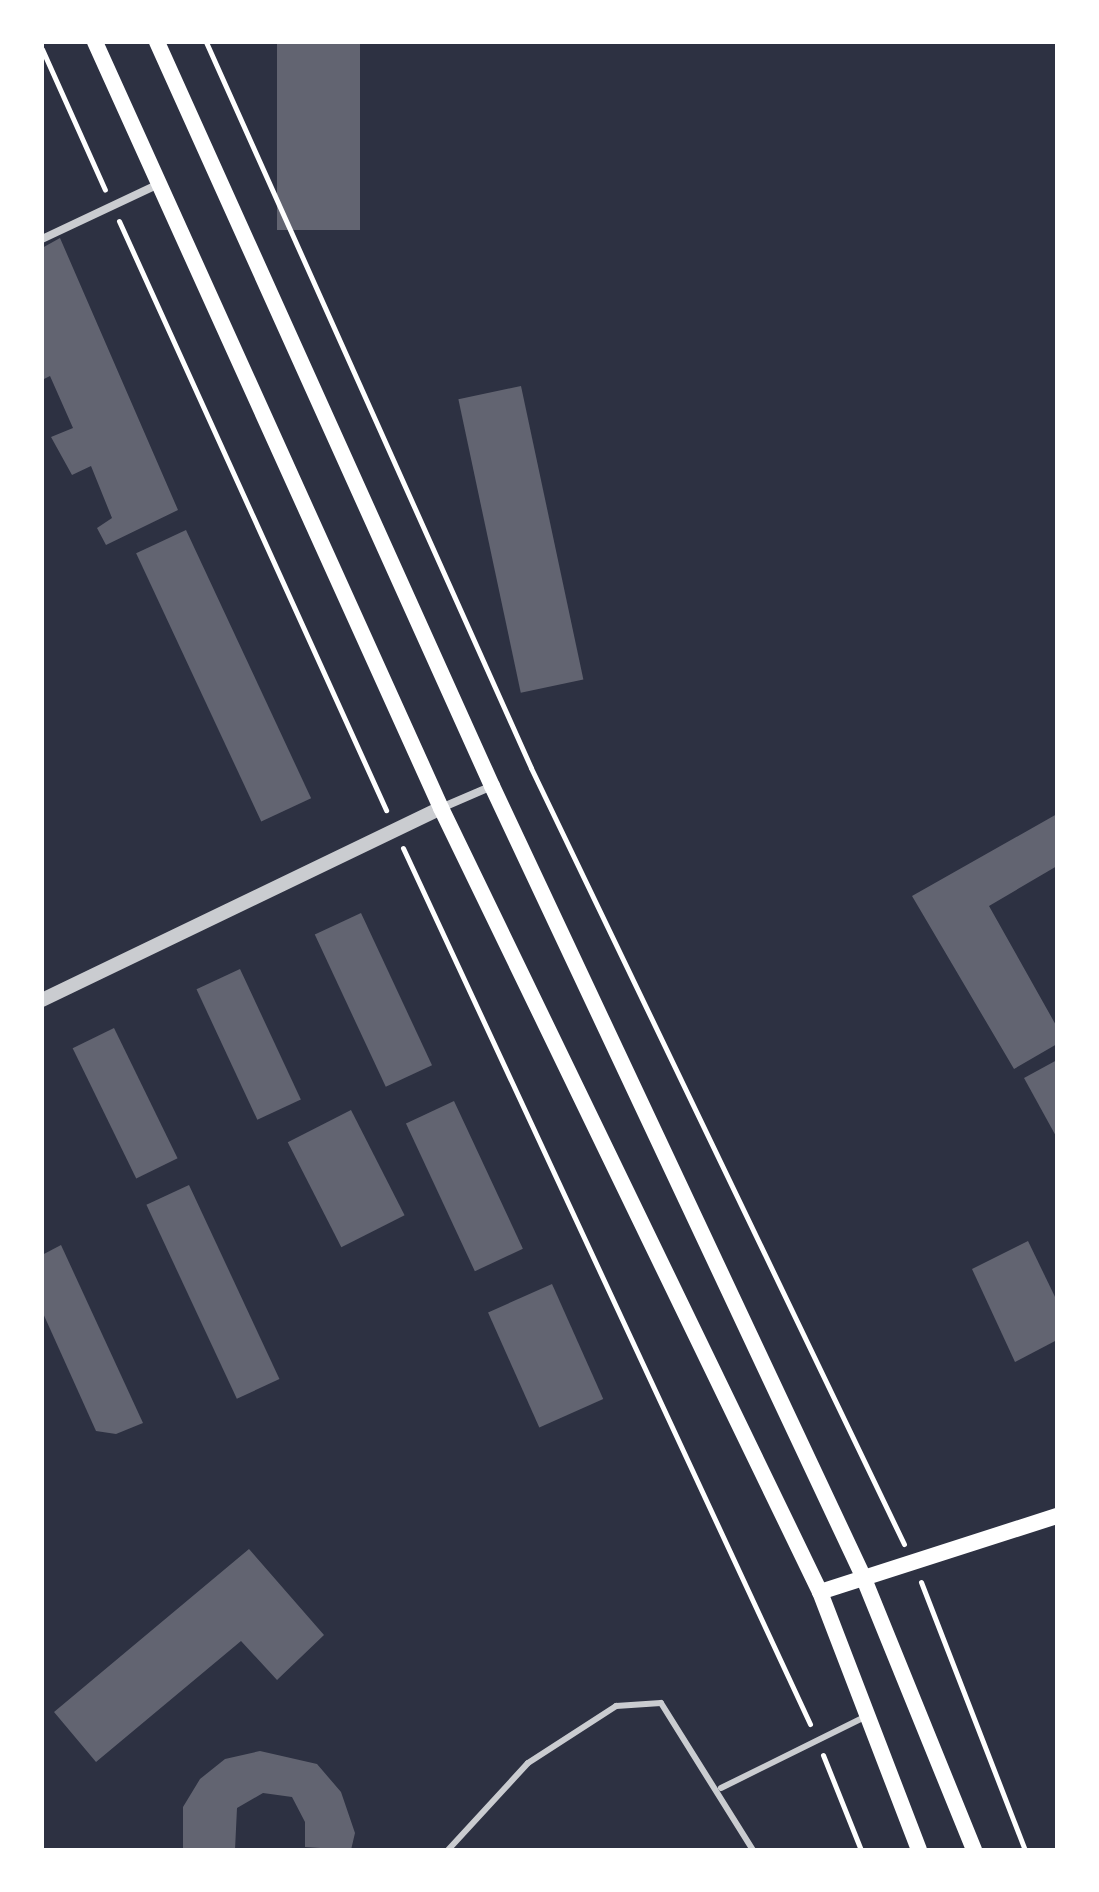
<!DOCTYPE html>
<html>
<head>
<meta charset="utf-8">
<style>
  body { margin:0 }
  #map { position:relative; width:1099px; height:1892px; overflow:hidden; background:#2d3142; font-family:"IBM Plex Sans",sans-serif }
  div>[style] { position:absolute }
  .building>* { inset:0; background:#626471; transform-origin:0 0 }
  .path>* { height:5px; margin:-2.5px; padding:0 2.5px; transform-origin:2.5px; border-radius:2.5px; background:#fff }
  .service>* { height:6px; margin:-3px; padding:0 3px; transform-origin:3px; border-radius:3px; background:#caccd0 }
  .minor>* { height:8px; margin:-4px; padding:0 4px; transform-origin:4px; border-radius:4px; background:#caccd0 }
  .tertiary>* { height:14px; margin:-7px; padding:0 7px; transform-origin:7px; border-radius:7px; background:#caccd0 }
  .secondary>* { height:16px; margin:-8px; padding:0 8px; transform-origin:8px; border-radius:8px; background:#fff }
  span { translate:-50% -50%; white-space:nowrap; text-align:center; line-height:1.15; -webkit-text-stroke:8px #fff; paint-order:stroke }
  .frame { position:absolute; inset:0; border:44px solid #fff; pointer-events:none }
</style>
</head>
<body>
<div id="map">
  <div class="building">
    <i style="left:277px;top:42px;width:83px;height:188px"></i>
    <i style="clip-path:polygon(60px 238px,178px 510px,106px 545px,97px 528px,112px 518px,91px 466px,72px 475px,51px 437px,73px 428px,50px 376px,42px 380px,42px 248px)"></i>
    <i style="left:521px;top:386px;width:300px;height:64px;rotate:78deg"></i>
    <i style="left:186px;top:530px;width:296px;height:55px;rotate:65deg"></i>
    <i style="clip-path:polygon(1057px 814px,1057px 866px,989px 906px,1057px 1027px,1057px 1044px,1014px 1069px,912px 896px)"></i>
    <i style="left:361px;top:913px;width:168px;height:51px;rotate:65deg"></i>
    <i style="left:240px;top:969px;width:144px;height:48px;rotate:65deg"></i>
    <i style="left:114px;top:1028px;width:145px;height:46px;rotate:64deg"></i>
    <i style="clip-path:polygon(1057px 1060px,1057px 1138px,1024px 1078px)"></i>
    <i style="left:454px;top:1101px;width:163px;height:53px;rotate:65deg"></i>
    <i style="left:351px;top:1110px;width:118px;height:71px;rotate:63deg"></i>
    <i style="left:189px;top:1185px;width:214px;height:47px;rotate:65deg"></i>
    <i style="clip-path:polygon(1028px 1241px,1057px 1301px,1057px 1340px,1015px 1362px,972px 1269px)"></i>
    <i style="clip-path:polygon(61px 1245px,143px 1423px,116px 1434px,96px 1431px,42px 1311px,42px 1255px)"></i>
    <i style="left:552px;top:1284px;width:126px;height:70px;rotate:66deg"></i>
    <i style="clip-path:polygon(249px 1549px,324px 1635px,277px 1680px,241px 1641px,96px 1762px,54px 1712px)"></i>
    <i style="clip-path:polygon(260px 1751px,317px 1764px,341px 1792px,355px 1833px,351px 1850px,305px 1847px,305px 1822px,292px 1797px,263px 1793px,237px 1808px,235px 1850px,183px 1850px,183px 1807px,200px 1779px,225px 1759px)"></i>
  </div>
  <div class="path">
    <i style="left:206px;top:42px;width:795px;rotate:65.88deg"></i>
    <i style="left:531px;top:768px;width:861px;rotate:64.33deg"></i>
    <i style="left:42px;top:49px;width:154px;rotate:65.9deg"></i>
    <i style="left:119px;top:221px;width:647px;rotate:65.61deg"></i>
    <i style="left:403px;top:848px;width:966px;rotate:65.08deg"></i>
    <i style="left:921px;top:1582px;width:287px;rotate:68.8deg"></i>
    <i style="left:823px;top:1755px;width:102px;rotate:68.2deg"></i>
  </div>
  <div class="service">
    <i style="left:721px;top:1788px;width:163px;rotate:-26.3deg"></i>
    <i style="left:448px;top:1850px;width:118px;rotate:-47.4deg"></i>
    <i style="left:528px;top:1763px;width:105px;rotate:-32.9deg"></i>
    <i style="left:616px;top:1706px;width:45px;rotate:-3.8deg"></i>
    <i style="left:661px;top:1703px;width:173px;rotate:58deg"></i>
  </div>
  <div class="minor">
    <i style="left:42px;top:239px;width:127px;rotate:-25.2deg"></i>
    <i style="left:441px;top:808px;width:56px;rotate:-23.3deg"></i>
  </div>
  <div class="tertiary">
    <i style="left:42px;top:1000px;width:443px;rotate:-25.7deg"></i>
  </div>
  <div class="secondary">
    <i style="left:95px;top:42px;width:841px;rotate:65.69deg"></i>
    <i style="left:441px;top:808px;width:871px;rotate:64.2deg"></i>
    <i style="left:820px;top:1592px;width:276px;rotate:69deg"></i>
    <i style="left:157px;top:42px;width:816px;rotate:65.76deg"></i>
    <i style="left:492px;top:786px;width:871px;rotate:64.85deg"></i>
    <i style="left:862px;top:1574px;width:298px;rotate:67.9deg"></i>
    <i style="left:820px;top:1592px;width:249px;rotate:-17.8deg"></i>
  </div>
  <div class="frame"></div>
</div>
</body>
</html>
